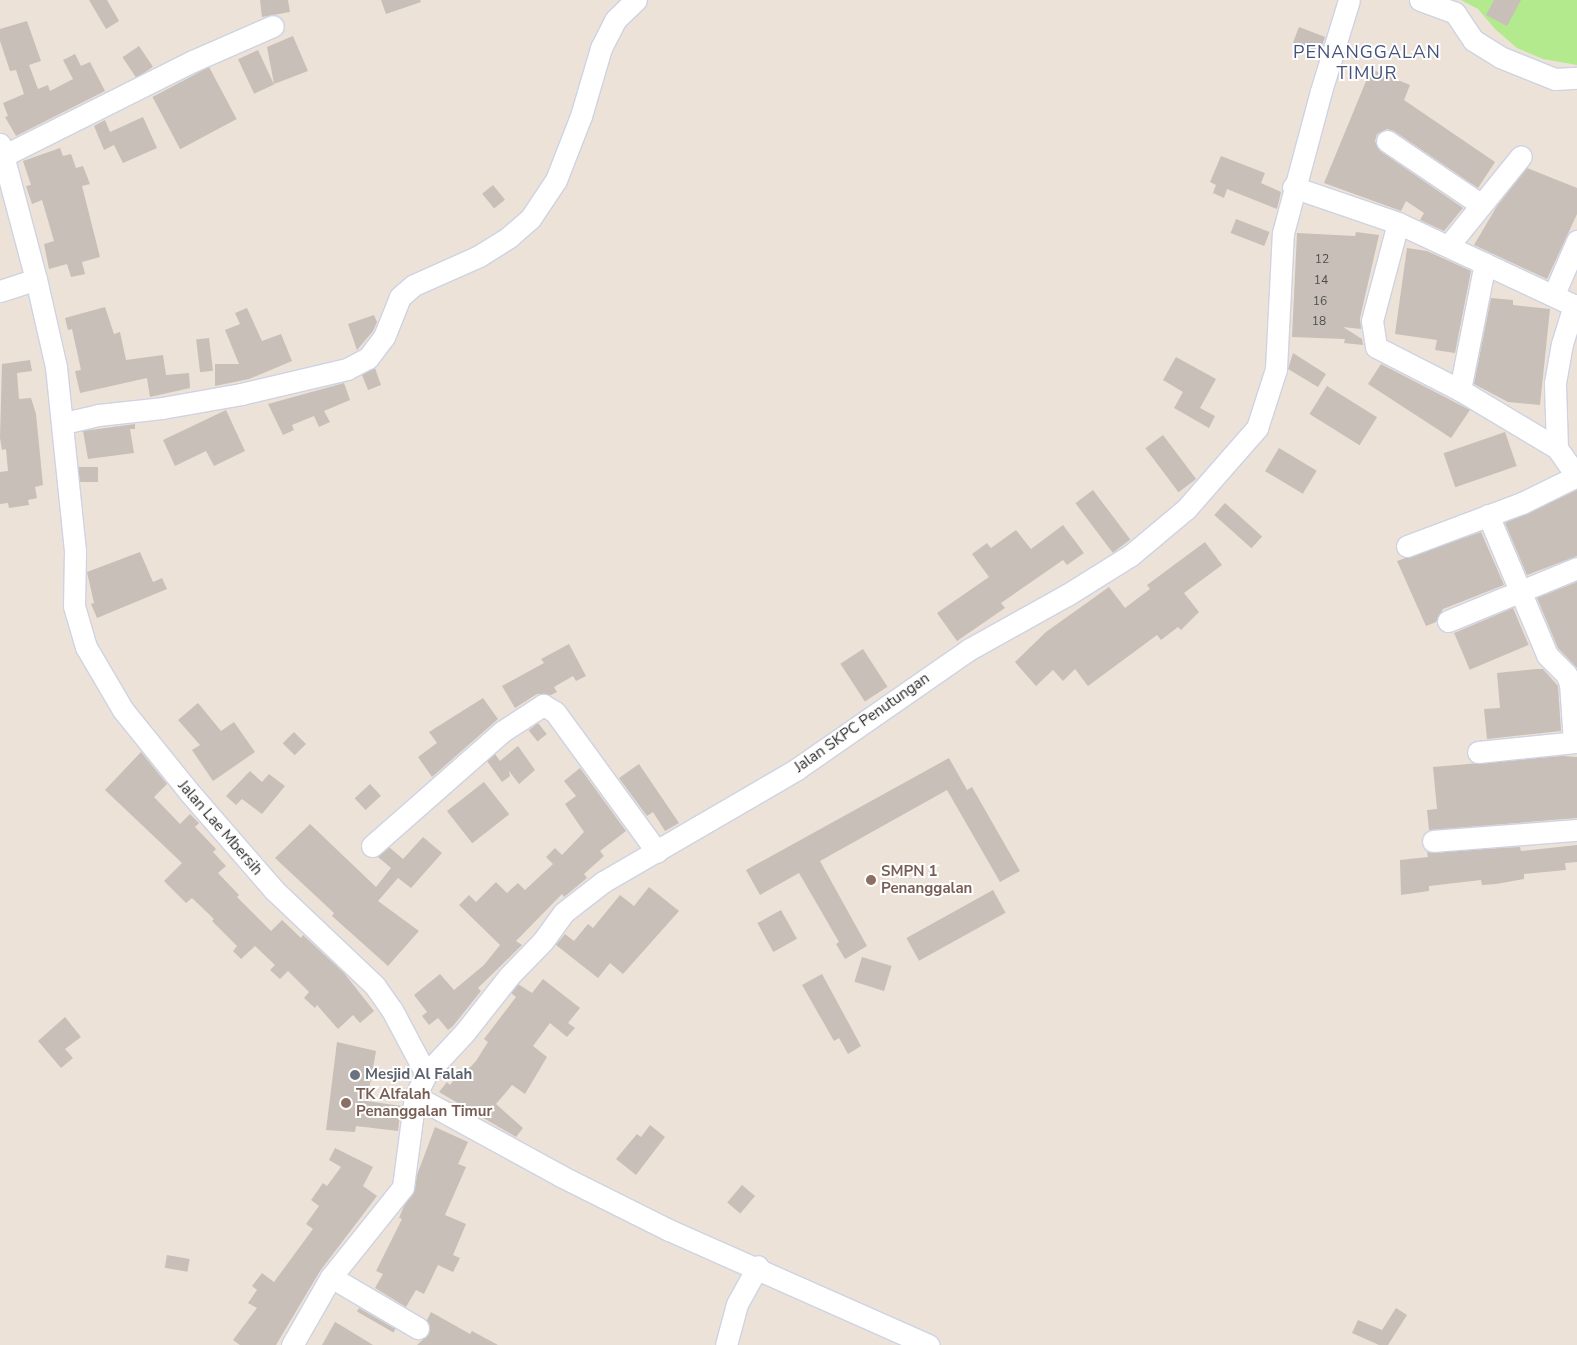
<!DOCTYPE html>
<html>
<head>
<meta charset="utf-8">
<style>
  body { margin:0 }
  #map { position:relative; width:1577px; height:1345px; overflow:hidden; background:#ede2d8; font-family:"Nunito Sans",sans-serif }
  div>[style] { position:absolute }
  .green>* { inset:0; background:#b3ea8d }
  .building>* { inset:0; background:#c7bfb8; transform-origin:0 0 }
  .roads { filter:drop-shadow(1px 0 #cdd3e3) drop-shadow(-1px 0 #cdd3e3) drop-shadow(0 1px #cdd3e3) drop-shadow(0 -1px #cdd3e3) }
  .minor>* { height:21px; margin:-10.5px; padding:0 10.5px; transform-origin:10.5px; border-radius:10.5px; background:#fff }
  .dots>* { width:14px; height:14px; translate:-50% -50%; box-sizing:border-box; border:2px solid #fff; border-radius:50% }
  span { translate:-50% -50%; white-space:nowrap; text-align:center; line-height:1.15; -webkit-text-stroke:4px #fff; paint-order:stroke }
  .number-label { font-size:12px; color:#504e4c }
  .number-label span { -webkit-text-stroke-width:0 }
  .street-label { font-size:15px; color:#282828 }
  .education-label { font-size:15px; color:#785e54; font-weight:700 }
  .left { translate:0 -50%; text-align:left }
  .worship-label { font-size:15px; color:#5b616d; font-weight:700 }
  .quarter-label { font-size:18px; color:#44527d; letter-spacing:1px }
</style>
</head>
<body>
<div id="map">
  <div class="green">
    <i style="clip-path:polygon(1461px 0,1577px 0,1577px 65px,1543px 59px,1517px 48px,1495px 29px,1478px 9px)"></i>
  </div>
  <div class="building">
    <i style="clip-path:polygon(89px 0,107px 0,119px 21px,106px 29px)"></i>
    <i style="clip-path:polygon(260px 0,288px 0,290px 12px,262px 17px)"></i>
    <i style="clip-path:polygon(381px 0,420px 0,421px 2px,386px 14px)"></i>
    <i style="clip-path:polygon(1494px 0,1521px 0,1507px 26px,1486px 15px)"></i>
    <i style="clip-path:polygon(27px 21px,41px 61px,29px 65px,38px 89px,48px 85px,50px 91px,73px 79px,63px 60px,75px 54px,81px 66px,90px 62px,105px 91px,16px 136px,5px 117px,8px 116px,3px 103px,24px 94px,16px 70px,10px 71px,0 41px,0 29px)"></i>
    <i style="left:1299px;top:27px;width:28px;height:18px;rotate:21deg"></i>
    <i style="clip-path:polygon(293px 36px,308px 71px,274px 84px,267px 47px)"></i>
    <i style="left:139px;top:46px;width:25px;height:20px;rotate:56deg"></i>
    <i style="left:258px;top:50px;width:38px;height:22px;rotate:65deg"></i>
    <i style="left:209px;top:67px;width:59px;height:64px;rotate:62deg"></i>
    <i style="clip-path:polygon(1371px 69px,1410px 85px,1404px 100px,1495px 162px,1478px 188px,1394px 131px,1387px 129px,1377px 134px,1375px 141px,1380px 151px,1463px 208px,1444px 231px,1420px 220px,1424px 213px,1406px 201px,1401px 211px,1324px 183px)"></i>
    <i style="clip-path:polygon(143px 117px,157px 148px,123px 163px,114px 145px,104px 150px,94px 126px,105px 120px,110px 132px)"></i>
    <i style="clip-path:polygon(60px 148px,63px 156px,71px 154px,76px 168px,83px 166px,90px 184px,82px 186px,100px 257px,82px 262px,85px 274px,71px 277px,67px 264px,49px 269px,44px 244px,54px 241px,42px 200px,32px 204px,26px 186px,31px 185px,23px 161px)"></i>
    <i style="clip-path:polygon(1221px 156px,1265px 173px,1261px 183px,1281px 192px,1277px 209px,1227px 189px,1224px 198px,1213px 193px,1216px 185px,1210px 182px)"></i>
    <i style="clip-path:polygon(1527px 168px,1577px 188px,1577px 214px,1547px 279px,1474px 245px,1497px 206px)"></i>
    <i style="left:493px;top:185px;width:19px;height:14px;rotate:51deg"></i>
    <i style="left:1236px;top:219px;width:36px;height:15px;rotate:21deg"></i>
    <i style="clip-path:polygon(1356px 232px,1379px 235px,1360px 318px,1361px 329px,1343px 327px,1362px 339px,1363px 345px,1344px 343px,1345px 339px,1292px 337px,1297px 233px,1355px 236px)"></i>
    <i style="clip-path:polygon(1407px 248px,1427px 251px,1471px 271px,1455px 353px,1435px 350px,1437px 340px,1395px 334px)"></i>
    <i style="clip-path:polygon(1491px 298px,1513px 300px,1513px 305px,1550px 309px,1540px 405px,1508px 402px,1474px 384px)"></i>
    <i style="clip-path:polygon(105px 307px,114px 334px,120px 332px,126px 360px,163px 355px,166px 375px,189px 373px,190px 388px,150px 397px,147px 378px,80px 393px,75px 371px,81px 370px,72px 329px,68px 330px,65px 318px)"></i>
    <i style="clip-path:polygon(247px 308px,262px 341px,281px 334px,292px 361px,249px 379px,215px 386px,215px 364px,239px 364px,225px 330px,240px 324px,235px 313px)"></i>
    <i style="clip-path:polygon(374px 315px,377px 322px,373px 331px,357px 350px,348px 324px)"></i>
    <i style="left:209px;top:338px;width:33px;height:13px;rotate:83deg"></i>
    <i style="clip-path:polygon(1293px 353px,1326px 374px,1318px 387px,1288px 369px)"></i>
    <i style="clip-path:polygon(1176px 357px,1216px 379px,1200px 408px,1215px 416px,1209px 428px,1174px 408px,1183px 392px,1163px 380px)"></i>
    <i style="clip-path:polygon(30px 360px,32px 371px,17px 373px,19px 399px,31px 398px,36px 414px,43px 485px,35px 487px,37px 498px,28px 500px,29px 505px,9px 508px,8px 503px,0 504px,0 472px,8px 471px,6px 449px,2px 450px,0 438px,2px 364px)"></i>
    <i style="clip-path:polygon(1381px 364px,1470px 410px,1451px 438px,1368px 384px)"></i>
    <i style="clip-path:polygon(375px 368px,381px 385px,368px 390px,362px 375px)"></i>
    <i style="clip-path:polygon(344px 383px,350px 400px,324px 411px,330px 422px,319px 427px,314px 416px,292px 425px,294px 430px,283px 435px,268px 404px)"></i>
    <i style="left:1327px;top:386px;width:59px;height:33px;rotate:32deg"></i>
    <i style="clip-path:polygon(226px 410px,245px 451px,214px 466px,206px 451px,175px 466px,163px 440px)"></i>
    <i style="clip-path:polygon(135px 424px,135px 429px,130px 429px,134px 453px,88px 459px,83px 431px)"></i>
    <i style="left:1505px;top:432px;width:36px;height:65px;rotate:71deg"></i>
    <i style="left:1163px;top:435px;width:55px;height:22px;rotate:53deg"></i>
    <i style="left:1279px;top:448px;width:44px;height:27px;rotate:31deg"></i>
    <i style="left:98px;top:467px;width:15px;height:19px;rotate:90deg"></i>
    <i style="left:1093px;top:490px;width:62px;height:22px;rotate:53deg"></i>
    <i style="clip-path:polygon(1577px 490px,1577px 556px,1527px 575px,1505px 523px)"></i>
    <i style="left:1225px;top:503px;width:50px;height:16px;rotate:42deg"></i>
    <i style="clip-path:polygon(1063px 525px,1084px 553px,1067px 565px,1063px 560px,1001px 603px,1005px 608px,957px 641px,937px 613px,989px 577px,972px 554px,987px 543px,991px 548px,1016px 530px,1031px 549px)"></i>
    <i style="clip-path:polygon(1481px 532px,1504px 585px,1443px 609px,1436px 622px,1426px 626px,1397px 561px)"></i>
    <i style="clip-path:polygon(1205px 542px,1222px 565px,1184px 593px,1199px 612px,1181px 630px,1178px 627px,1161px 640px,1157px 635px,1088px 686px,1075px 669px,1063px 681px,1053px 670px,1036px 686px,1015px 662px,1046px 632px,1109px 587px,1125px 608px,1150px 589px,1147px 585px)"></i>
    <i style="clip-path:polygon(140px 552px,153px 582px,162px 578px,167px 589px,97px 618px,91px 604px,94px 603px,87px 572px)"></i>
    <i style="clip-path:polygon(1577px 582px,1577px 668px,1558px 648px,1537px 598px)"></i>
    <i style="left:1513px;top:608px;width:40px;height:64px;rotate:67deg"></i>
    <i style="clip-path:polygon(569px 644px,586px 676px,576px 681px,573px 676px,554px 687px,557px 692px,551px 695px,537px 694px,515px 708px,502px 686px,544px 663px,541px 659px)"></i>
    <i style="left:863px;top:649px;width:45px;height:27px;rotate:57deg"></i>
    <i style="clip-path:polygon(1536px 669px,1543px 669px,1558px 686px,1561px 731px,1487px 739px,1484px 709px,1500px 708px,1497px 673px)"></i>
    <i style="clip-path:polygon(483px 698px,498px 719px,432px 777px,418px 757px,437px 743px,429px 732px)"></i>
    <i style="clip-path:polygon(198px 703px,221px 731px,234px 722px,255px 752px,213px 781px,192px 750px,200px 745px,178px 720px)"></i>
    <i style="left:538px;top:723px;width:14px;height:12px;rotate:51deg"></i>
    <i style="left:294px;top:732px;width:17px;height:16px;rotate:45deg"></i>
    <i style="clip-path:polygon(518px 746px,535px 770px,519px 784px,509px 771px,510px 776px,502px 782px,487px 761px,495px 754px,500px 761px)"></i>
    <i style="clip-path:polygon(141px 752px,167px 784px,154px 797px,180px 824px,190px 814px,199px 823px,195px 827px,216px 849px,213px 852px,226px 866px,218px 873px,239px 895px,237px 897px,271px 931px,282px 920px,301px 938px,303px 935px,344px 973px,374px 1011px,360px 1023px,353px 1015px,338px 1029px,317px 1005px,315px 1008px,304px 998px,309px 992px,288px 971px,280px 979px,270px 970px,275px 965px,255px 946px,241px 959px,233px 951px,237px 946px,212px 921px,214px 919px,192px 898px,186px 903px,164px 881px,182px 863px,105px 790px)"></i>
    <i style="clip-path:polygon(1563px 756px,1577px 757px,1577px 818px,1429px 830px,1427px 810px,1437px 809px,1433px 767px)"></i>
    <i style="clip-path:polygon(949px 758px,967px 790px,972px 787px,1020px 871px,1000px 882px,947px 790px,820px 861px,867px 946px,845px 959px,836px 944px,839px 942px,799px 873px,760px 895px,746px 870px)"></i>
    <i style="clip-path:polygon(639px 764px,679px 823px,665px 831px,653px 812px,647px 816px,619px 778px)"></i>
    <i style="clip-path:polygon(580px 768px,626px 831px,600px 851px,604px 856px,584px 874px,587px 878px,564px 897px,562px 894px,516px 941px,522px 945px,478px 988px,481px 991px,453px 1026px,448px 1030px,438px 1018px,429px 1025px,422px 1016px,427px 1012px,414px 995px,440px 974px,454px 990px,484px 965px,500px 945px,459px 905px,469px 895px,476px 902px,496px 882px,507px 893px,518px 883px,525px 890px,553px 864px,546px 857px,555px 848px,562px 855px,584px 832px,565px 804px,576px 796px,564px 781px)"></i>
    <i style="clip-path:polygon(250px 771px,262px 782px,269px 774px,285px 786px,262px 814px,242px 799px,236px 805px,226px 796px)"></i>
    <i style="left:484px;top:782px;width:41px;height:47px;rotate:52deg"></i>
    <i style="left:370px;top:784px;width:16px;height:21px;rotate:47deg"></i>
    <i style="clip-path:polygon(310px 824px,376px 887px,391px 868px,378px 857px,389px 847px,403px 859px,423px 837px,442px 853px,411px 888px,398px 878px,378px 901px,419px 931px,388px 966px,332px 916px,334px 913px,275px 858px)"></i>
    <i style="clip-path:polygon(1577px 845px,1577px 862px,1565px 863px,1566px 870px,1524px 874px,1524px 879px,1496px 884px,1482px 885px,1481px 880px,1429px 886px,1429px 891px,1401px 895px,1400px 860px,1428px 857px,1427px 852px,1520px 847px,1521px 851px)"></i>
    <i style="clip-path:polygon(649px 887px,679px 911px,623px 974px,610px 963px,598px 978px,556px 945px,565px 934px,574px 941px,588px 924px,593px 928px,620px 895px,634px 906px)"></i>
    <i style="left:993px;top:890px;width:26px;height:99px;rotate:61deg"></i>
    <i style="left:781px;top:910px;width:33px;height:27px;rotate:61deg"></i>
    <i style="left:862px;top:957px;width:31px;height:26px;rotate:17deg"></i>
    <i style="clip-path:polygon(822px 974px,861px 1046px,848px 1054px,839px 1038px,834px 1041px,802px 985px)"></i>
    <i style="clip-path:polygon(543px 979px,580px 1008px,568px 1023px,575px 1028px,567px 1037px,550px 1023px,533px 1046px,547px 1057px,525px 1094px,512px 1085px,496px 1104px,523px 1128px,516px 1137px,439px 1092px,447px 1082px,450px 1085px,458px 1075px,461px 1077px,476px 1061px,488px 1042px,484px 1039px,516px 997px,511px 993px,518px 984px,532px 993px)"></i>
    <i style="clip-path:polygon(65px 1017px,81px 1037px,65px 1049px,73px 1058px,61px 1068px,38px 1041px)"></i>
    <i style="clip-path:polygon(337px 1042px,376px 1051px,367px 1101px,401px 1106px,398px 1131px,356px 1126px,355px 1132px,326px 1130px)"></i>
    <i style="clip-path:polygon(650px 1125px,665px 1137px,636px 1175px,616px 1159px,637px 1134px,641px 1137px)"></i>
    <i style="clip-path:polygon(435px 1127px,468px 1142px,458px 1164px,466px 1167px,445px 1215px,466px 1224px,453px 1255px,460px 1258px,453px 1272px,438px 1265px,424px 1294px,416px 1290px,406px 1307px,375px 1288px,383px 1274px,376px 1271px,402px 1219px,399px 1218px,404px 1206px,415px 1189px,417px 1175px)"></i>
    <i style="clip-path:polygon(335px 1148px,373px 1167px,363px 1186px,377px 1196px,320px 1271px,276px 1345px,240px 1345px,233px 1340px,257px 1308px,248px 1303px,257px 1290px,252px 1286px,262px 1273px,274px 1282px,313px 1229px,306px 1224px,319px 1206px,311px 1200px,323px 1183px,327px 1186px,341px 1167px,329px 1160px)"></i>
    <i style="left:742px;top:1185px;width:17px;height:23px;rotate:40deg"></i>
    <i style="left:167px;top:1255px;width:23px;height:13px;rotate:10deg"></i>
    <i style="left:359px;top:1308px;width:42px;height:4px;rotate:30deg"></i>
    <i style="clip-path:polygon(1396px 1308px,1407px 1315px,1388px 1345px,1379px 1345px,1352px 1333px,1358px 1320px,1382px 1330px)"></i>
    <i style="clip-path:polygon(431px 1312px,470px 1334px,472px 1331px,498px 1345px,417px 1345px,429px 1334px,427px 1320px)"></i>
    <i style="clip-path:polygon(335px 1322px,342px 1326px,373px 1345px,322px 1345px)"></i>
  </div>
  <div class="roads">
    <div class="minor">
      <i style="left:1420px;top:0;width:37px;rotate:20deg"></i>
      <i style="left:1455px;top:13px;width:32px;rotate:56deg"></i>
      <i style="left:1473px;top:40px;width:32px;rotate:32deg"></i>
      <i style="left:1500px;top:57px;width:59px;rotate:21.8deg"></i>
      <i style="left:1555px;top:79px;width:22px;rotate:-3deg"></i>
      <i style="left:1387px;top:141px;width:112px;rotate:34.1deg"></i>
      <i style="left:0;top:144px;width:140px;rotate:75.1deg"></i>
      <i style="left:36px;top:279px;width:90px;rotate:77.2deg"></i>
      <i style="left:56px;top:367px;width:185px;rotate:84.1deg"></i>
      <i style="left:75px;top:551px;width:55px;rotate:91deg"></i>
      <i style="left:74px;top:606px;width:43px;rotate:73.7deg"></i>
      <i style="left:86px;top:647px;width:73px;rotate:59.6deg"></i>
      <i style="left:123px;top:710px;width:107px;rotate:51.1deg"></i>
      <i style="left:190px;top:793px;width:128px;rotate:49.1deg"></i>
      <i style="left:274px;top:890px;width:139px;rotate:43.5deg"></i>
      <i style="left:375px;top:986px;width:29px;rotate:55deg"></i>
      <i style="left:392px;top:1010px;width:72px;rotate:62deg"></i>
      <i style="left:3px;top:156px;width:212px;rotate:-26.6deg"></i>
      <i style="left:193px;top:61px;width:87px;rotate:-23.6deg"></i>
      <i style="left:1293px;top:187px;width:111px;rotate:18.9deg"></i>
      <i style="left:1398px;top:223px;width:198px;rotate:25.1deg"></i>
      <i style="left:1398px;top:223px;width:101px;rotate:104.9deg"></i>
      <i style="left:1372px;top:321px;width:26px;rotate:81deg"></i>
      <i style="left:1376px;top:347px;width:94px;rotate:27.1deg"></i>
      <i style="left:1460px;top:390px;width:113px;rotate:30.9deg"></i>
      <i style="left:1557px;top:448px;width:35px;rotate:55deg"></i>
      <i style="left:1449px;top:245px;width:114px;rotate:-51deg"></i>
      <i style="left:0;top:291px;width:38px;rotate:-18deg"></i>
      <i style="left:1554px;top:294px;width:58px;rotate:-66.5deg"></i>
      <i style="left:1460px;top:390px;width:129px;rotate:-78.9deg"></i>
      <i style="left:64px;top:423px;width:35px;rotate:-13deg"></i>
      <i style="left:98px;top:415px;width:64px;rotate:-6.2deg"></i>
      <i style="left:162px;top:408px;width:80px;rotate:-10deg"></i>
      <i style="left:241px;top:394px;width:109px;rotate:-13.3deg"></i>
      <i style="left:347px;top:369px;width:24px;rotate:-28deg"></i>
      <i style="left:368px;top:358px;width:26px;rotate:-53deg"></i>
      <i style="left:384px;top:337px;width:43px;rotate:-68.2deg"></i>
      <i style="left:400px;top:297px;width:18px;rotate:-41deg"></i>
      <i style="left:414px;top:285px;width:71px;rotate:-24deg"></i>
      <i style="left:479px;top:256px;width:36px;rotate:-32deg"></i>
      <i style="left:509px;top:237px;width:28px;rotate:-41deg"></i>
      <i style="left:530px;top:219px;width:47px;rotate:-56.3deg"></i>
      <i style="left:556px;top:180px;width:69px;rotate:-68.7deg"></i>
      <i style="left:581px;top:116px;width:71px;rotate:-73.6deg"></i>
      <i style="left:601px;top:48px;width:31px;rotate:-63deg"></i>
      <i style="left:615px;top:20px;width:29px;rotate:-44deg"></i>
      <i style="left:1557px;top:448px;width:65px;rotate:-91.8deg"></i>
      <i style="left:1555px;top:383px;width:40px;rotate:-80deg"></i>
      <i style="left:1562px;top:344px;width:41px;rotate:-72.9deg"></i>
      <i style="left:1488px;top:515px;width:152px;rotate:67.1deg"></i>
      <i style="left:1547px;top:655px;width:27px;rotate:45deg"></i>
      <i style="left:1566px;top:674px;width:10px;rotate:66deg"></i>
      <i style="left:1570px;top:683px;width:59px;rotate:86.1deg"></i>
      <i style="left:1407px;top:546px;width:123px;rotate:-20.5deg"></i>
      <i style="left:1522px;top:503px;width:61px;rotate:-26.1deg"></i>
      <i style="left:1448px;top:621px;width:139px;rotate:-22.3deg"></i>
      <i style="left:1478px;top:752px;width:100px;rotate:-5.8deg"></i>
      <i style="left:1433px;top:841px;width:144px;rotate:-4.4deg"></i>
      <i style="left:372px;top:846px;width:174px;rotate:-41.3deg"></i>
      <i style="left:503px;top:731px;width:48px;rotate:-33deg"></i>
      <i style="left:543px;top:705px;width:14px;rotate:30deg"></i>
      <i style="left:555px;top:712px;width:173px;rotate:53.9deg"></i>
      <i style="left:415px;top:1096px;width:166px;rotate:28.7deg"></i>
      <i style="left:561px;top:1176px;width:121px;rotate:26.6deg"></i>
      <i style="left:669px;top:1230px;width:284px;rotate:23.9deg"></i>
      <i style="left:331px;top:1277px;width:101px;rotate:30.4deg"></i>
      <i style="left:292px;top:1345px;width:78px;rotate:-60.2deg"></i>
      <i style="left:331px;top:1277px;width:115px;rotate:-51.3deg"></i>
      <i style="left:403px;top:1187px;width:92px;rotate:-82.5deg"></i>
      <i style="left:415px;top:1096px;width:25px;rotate:-63deg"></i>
      <i style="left:426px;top:1074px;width:57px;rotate:-47.1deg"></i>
      <i style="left:465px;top:1032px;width:71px;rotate:-51.8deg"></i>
      <i style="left:509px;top:976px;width:49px;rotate:-45.8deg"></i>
      <i style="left:543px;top:941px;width:34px;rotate:-54deg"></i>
      <i style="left:563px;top:913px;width:51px;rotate:-37.8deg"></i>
      <i style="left:603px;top:882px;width:225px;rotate:-30.2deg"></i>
      <i style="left:797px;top:769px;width:208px;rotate:-34.8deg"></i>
      <i style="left:968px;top:650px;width:113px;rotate:-29.1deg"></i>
      <i style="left:1067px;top:595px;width:75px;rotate:-32deg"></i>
      <i style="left:1131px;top:555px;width:72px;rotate:-39.9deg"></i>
      <i style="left:1186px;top:509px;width:108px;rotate:-48.8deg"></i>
      <i style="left:1257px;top:428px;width:62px;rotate:-72.1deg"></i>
      <i style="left:1276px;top:369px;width:136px;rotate:-87.1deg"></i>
      <i style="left:1283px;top:233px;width:147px;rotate:-75deg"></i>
      <i style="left:1321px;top:91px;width:95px;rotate:-72.9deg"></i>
      <i style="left:726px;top:1345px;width:42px;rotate:-75deg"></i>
      <i style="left:737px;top:1304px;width:43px;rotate:-61.1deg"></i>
    </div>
  </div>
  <div class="dots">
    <i style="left:871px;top:880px;background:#8d6e63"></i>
    <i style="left:355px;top:1075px;background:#6b7280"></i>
    <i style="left:346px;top:1103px;background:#8d6e63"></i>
  </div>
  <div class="number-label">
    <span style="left:1322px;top:260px">12</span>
    <span style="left:1321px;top:281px">14</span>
    <span style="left:1320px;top:302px">16</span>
    <span style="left:1319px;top:322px">18</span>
  </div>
  <div class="street-label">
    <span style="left:862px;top:723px;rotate:-35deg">Jalan SKPC Penutungan</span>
    <span style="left:220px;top:828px;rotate:49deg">Jalan Lae Mbersih</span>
  </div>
  <div class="education-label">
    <span class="left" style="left:881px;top:880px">SMPN 1<br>Penanggalan</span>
    <span class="left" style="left:356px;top:1103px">TK Alfalah<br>Penanggalan Timur</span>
  </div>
  <div class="worship-label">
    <span class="left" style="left:365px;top:1075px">Mesjid Al Falah</span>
  </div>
  <div class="quarter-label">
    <span style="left:1367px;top:63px">PENANGGALAN<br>TIMUR</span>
  </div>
</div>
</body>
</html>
